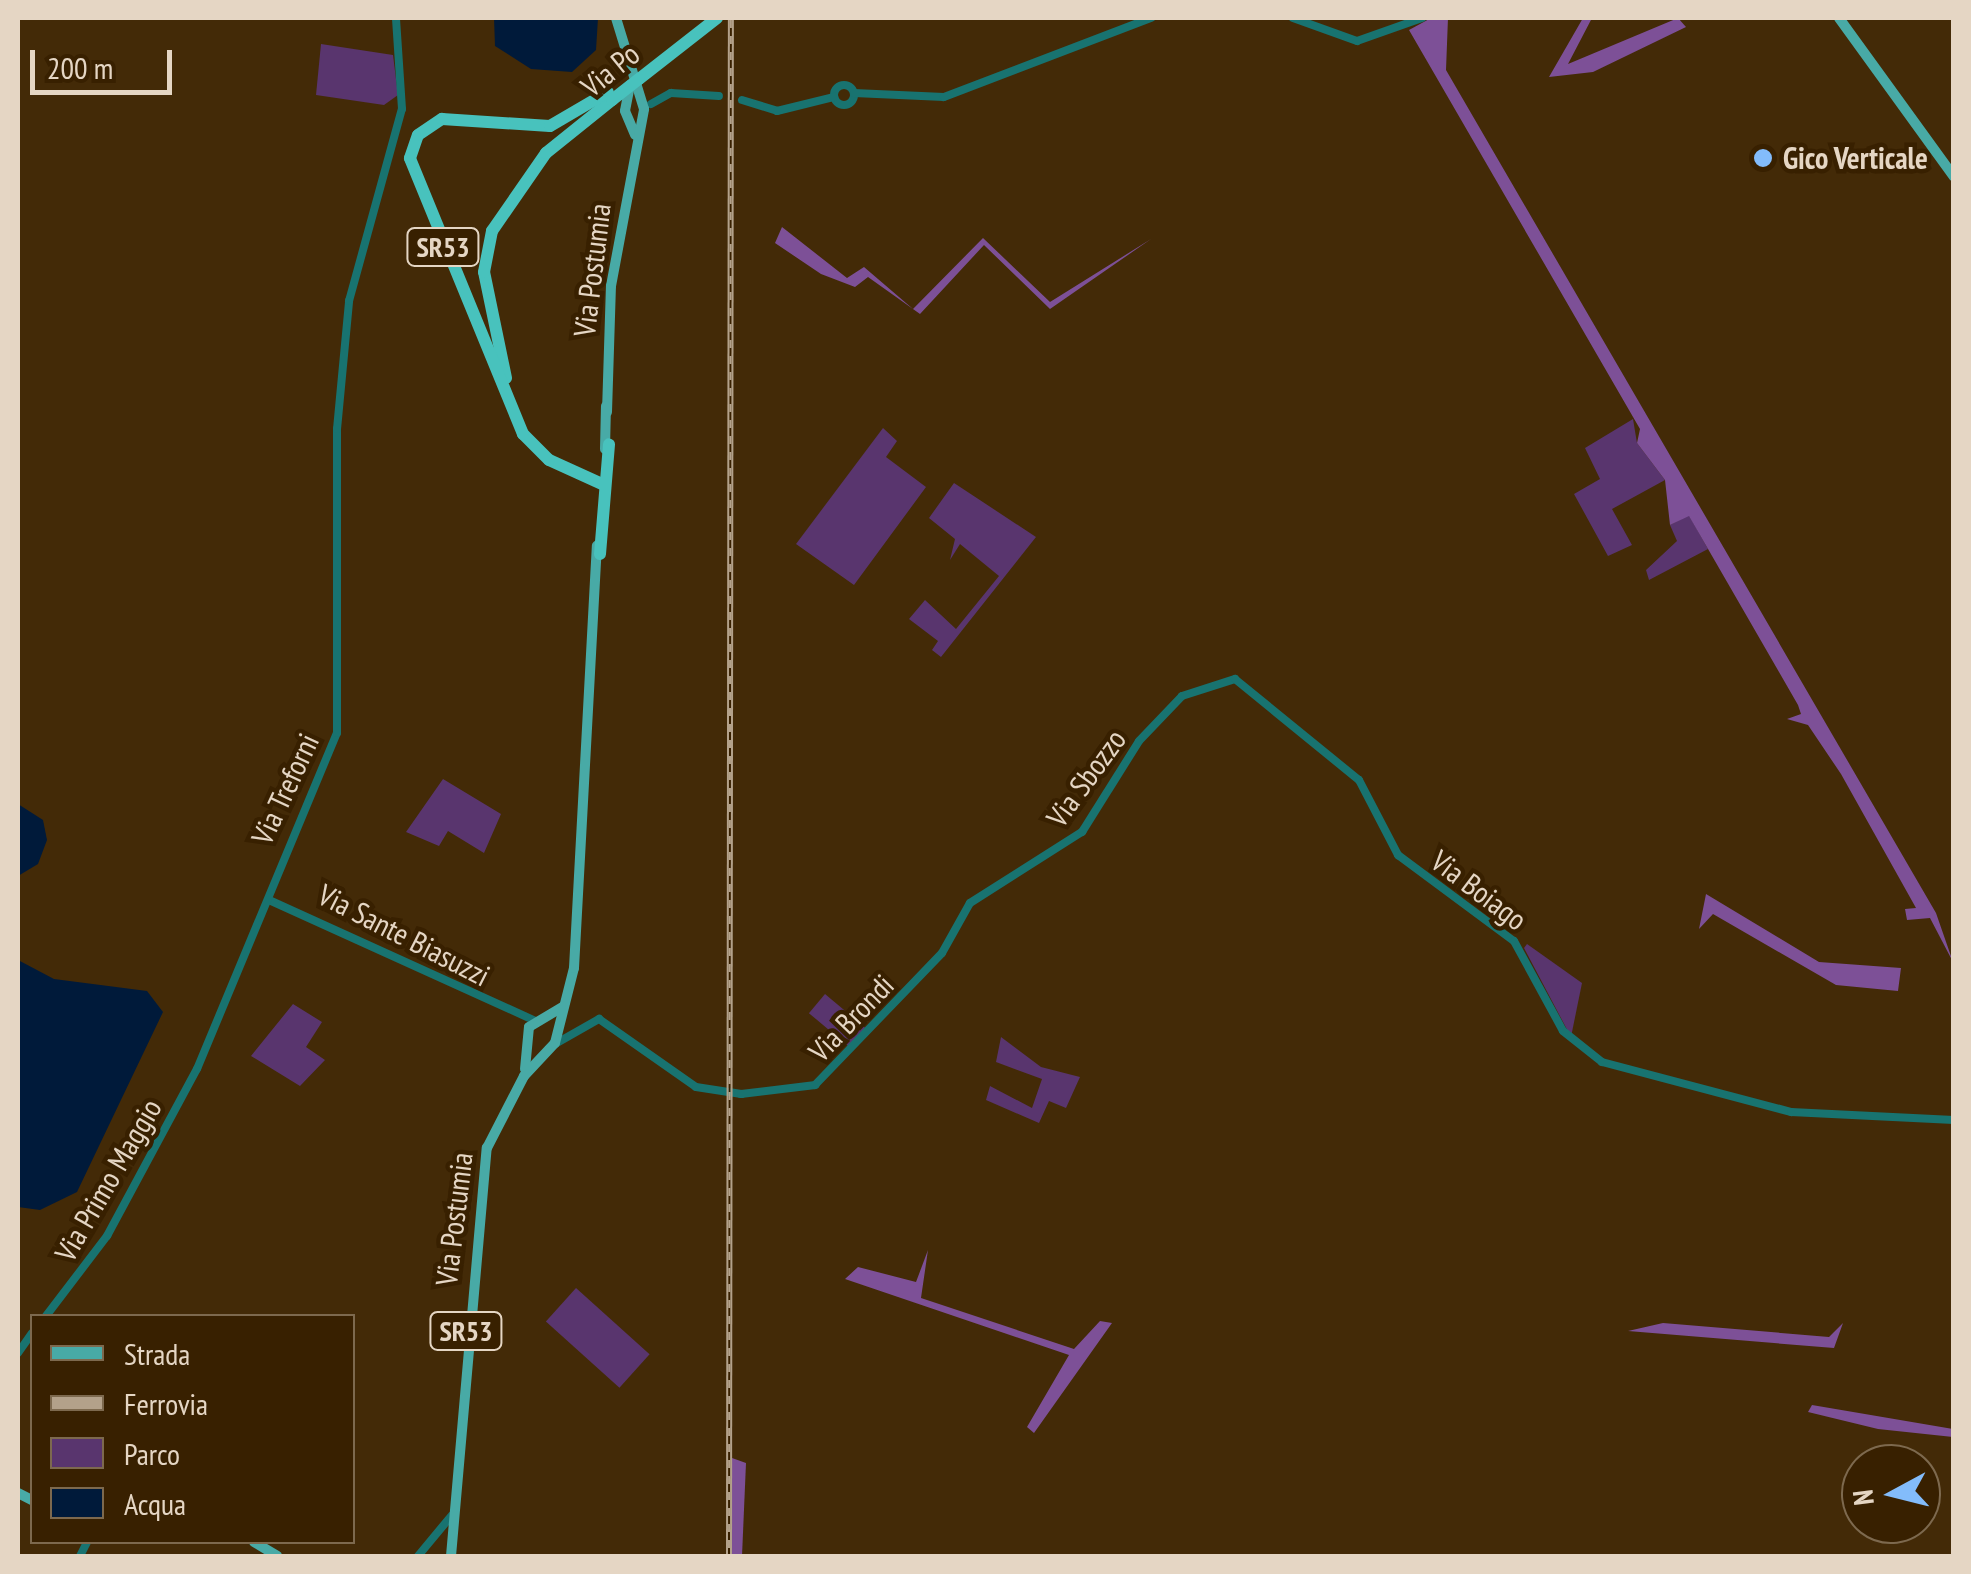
<!DOCTYPE html>
<html>
<head>
<meta charset="utf-8">
<style>
  body { margin:0 }
  #map { position:relative; width:1971px; height:1574px; overflow:hidden; background:#432a07; font-family:"PT Sans Narrow",sans-serif }
  div>[style] { position:absolute }
  .green>* { inset:0; background:#59356e; transform-origin:0 0 }
  .forest>* { inset:0; background:#7d5097 }
  .water>* { inset:0; background:#001a3a }
  .minor>* { height:8px; margin:-4px; padding:0 4px; transform-origin:4px; border-radius:4px; background:#187370 }
  .minor>.ring { margin:-4px; padding:0; box-sizing:content-box; background:none; border:8px solid #187370; border-radius:50% }
  .major>* { height:10px; margin:-5px; padding:0 5px; transform-origin:5px; border-radius:5px; background:#48aaa6 }
  .highway>* { height:12px; margin:-6px; padding:0 6px; transform-origin:6px; border-radius:6px; background:#48c2bd }
  .rail>* { height:6px; margin-top:-3px; transform-origin:0; background:repeating-linear-gradient(90deg,#382000 0 8px,#b3a18a 0 16px); box-sizing:border-box; border-block:2px solid #b3a18a }
  .highway-bridge>* { height:12px; margin:-6px; padding:0 6px; transform-origin:6px; border-radius:6px; background:#48c2bd }
  .dots>* { width:28px; height:28px; translate:-50% -50%; box-sizing:border-box; border:5px solid #382000; border-radius:50% }
  span { translate:-50% -50%; white-space:nowrap; text-align:center; line-height:1.15; -webkit-text-stroke:9px #382000; paint-order:stroke }
  .shield-label span { padding:2px 8px; background:#382000; border:2px solid; border-radius:8px; -webkit-text-stroke-width:0 }
  .shield-label { font-size:28px; color:#e5d6c4; font-weight:700 }
  .street-label { font-size:30px; color:#e5d6c4 }
  .poi-label { font-size:30px; color:#e5d6c4; font-weight:700 }
  .left { translate:0 -50%; text-align:left }
  .frame { position:absolute; inset:0; border:20px solid #e5d6c4; pointer-events:none }
  .legend { position:absolute; left:30px; top:1314px; width:325px; height:230px; box-sizing:border-box; background:#382000; border:2px solid #7d694e; margin:0; padding:12px 18px; list-style:none; font-size:30px; color:#e5d6c4 }
  .legend li { display:flex; align-items:center; gap:20px; height:50px }
  .legend b { width:50px; border:2px solid #7d694e }
  .north { position:absolute; left:1841px; top:1444px; width:100px; height:100px; box-sizing:border-box; background:#382000; border:2px solid #7d694e; border-radius:50%; rotate:263deg; font-size:28px; font-weight:700; line-height:40px; text-align:center; color:#e5d6c4 }
  .north::after { content:''; display:block; margin:auto; width:35px; height:45px; background:#83bcfb; clip-path:polygon(50% 0,100% 100%,50% 72%,0 100%) }
  .scale { position:absolute; left:30px; top:50px; width:142px; height:45px; box-sizing:border-box; border:5px solid #e5d6c4; border-top:0; padding-left:12px; font-size:30px; line-height:35px; white-space:nowrap; color:#e5d6c4; -webkit-text-stroke:8px #382000; paint-order:stroke }
</style>
</head>
<body>
<div id="map">
  <div class="green">
    <i style="clip-path:polygon(321px 44px,393px 55px,398px 95px,384px 105px,316px 95px)"></i>
    <i style="clip-path:polygon(1633px 419px,1637px 443px,1665px 480px,1612px 509px,1632px 545px,1608px 556px,1574px 494px,1600px 479px,1585px 448px)"></i>
    <i style="clip-path:polygon(883px 428px,897px 441px,886px 457px,926px 487px,854px 585px,796px 544px)"></i>
    <i style="clip-path:polygon(954px 483px,1036px 537px,941px 657px,932px 650px,938px 641px,909px 619px,925px 600px,956px 629px,999px 576px,960px 544px,950px 560px,955px 539px,929px 518px)"></i>
    <i style="clip-path:polygon(1689px 515px,1708px 549px,1649px 580px,1646px 570px,1677px 541px,1670px 525px)"></i>
    <i style="clip-path:polygon(443px 779px,501px 814px,484px 853px,448px 831px,439px 846px,406px 832px)"></i>
    <i style="clip-path:polygon(1527px 944px,1582px 983px,1571px 1037px,1524px 948px)"></i>
    <i style="left:825px;top:994px;width:57px;height:25px;rotate:40deg"></i>
    <i style="clip-path:polygon(293px 1004px,322px 1022px,306px 1047px,325px 1060px,300px 1086px,251px 1056px)"></i>
    <i style="clip-path:polygon(1001px 1037px,1041px 1067px,1080px 1077px,1066px 1108px,1049px 1101px,1039px 1123px,986px 1100px,990px 1086px,1032px 1108px,1042px 1079px,996px 1062px)"></i>
    <i style="left:576px;top:1288px;width:99px;height:45px;rotate:42deg"></i>
  </div>
  <div class="forest">
    <i style="clip-path:polygon(1431px 18px,1448px 18px,1446px 70px,1936px 913px,1953px 962px,1930px 918px,1907px 920px,1905px 909px,1916px 908px,1841px 774px,1808px 725px,1787px 719px,1801px 714px,1798px 705px,1689px 516px,1670px 525px,1665px 480px,1637px 443px,1640px 429px,1409px 30px)"></i>
    <i style="clip-path:polygon(1583px 18px,1592px 18px,1568px 64px,1678px 18px,1686px 27px,1593px 72px,1549px 77px)"></i>
    <i style="clip-path:polygon(782px 227px,847px 278px,864px 267px,913px 309px,983px 238px,1050px 302px,1151px 239px,1050px 309px,984px 245px,920px 314px,868px 277px,855px 287px,821px 274px,775px 243px)"></i>
    <i style="clip-path:polygon(1706px 894px,1819px 962px,1901px 968px,1898px 991px,1836px 985px,1713px 914px,1699px 929px)"></i>
    <i style="clip-path:polygon(928px 1250px,921px 1298px,1074px 1349px,1100px 1321px,1112px 1323px,1034px 1433px,1027px 1427px,1069px 1355px,845px 1279px,858px 1267px,916px 1282px)"></i>
    <i style="clip-path:polygon(1663px 1323px,1829px 1337px,1843px 1323px,1834px 1348px,1628px 1331px)"></i>
    <i style="clip-path:polygon(1812px 1405px,1953px 1429px,1953px 1437px,1878px 1429px,1808px 1412px)"></i>
    <i style="clip-path:polygon(732px 1458px,746px 1463px,742px 1556px,731px 1556px)"></i>
  </div>
  <div class="water">
    <i style="clip-path:polygon(494px 18px,598px 18px,596px 50px,572px 72px,531px 69px,495px 46px)"></i>
    <i style="clip-path:polygon(18px 804px,43px 820px,47px 840px,38px 864px,18px 876px)"></i>
    <i style="clip-path:polygon(18px 960px,54px 979px,147px 991px,163px 1012px,77px 1192px,40px 1210px,18px 1207px)"></i>
  </div>
  <div class="minor">
    <i style="left:1293px;top:18px;width:68px;rotate:19.8deg"></i>
    <i style="left:1357px;top:41px;width:69px;rotate:-19.5deg"></i>
    <i class="ring" style="left:834px;top:85px;width:12px;height:12px"></i>
    <i style="left:854px;top:93px;width:90px;rotate:2.5deg"></i>
    <i style="left:944px;top:97px;width:222px;rotate:-20.9deg"></i>
    <i style="left:742px;top:100px;width:37px;rotate:17deg"></i>
    <i style="left:777px;top:111px;width:59px;rotate:-13.8deg"></i>
    <i style="left:651px;top:104px;width:23px;rotate:-29deg"></i>
    <i style="left:671px;top:93px;width:48px;rotate:3.6deg"></i>
    <i style="left:269px;top:900px;width:293px;rotate:24.4deg"></i>
    <i style="left:555px;top:1044px;width:51px;rotate:-29.6deg"></i>
    <i style="left:599px;top:1019px;width:118px;rotate:35deg"></i>
    <i style="left:696px;top:1087px;width:46px;rotate:8.8deg"></i>
    <i style="left:741px;top:1094px;width:75px;rotate:-6.9deg"></i>
    <i style="left:815px;top:1085px;width:183px;rotate:-46.1deg"></i>
    <i style="left:942px;top:953px;width:57px;rotate:-60.8deg"></i>
    <i style="left:970px;top:903px;width:133px;rotate:-32.4deg"></i>
    <i style="left:1082px;top:832px;width:107px;rotate:-57.9deg"></i>
    <i style="left:1139px;top:741px;width:62px;rotate:-46.3deg"></i>
    <i style="left:1182px;top:696px;width:56px;rotate:-17.8deg"></i>
    <i style="left:1235px;top:679px;width:160px;rotate:39.2deg"></i>
    <i style="left:1359px;top:780px;width:85px;rotate:62.5deg"></i>
    <i style="left:1398px;top:855px;width:144px;rotate:36.6deg"></i>
    <i style="left:1514px;top:941px;width:102px;rotate:61.4deg"></i>
    <i style="left:1563px;top:1031px;width:50px;rotate:38.5deg"></i>
    <i style="left:1602px;top:1062px;width:196px;rotate:14.8deg"></i>
    <i style="left:1791px;top:1112px;width:163px;rotate:2.8deg"></i>
    <i style="left:46px;top:1316px;width:101px;rotate:-52.7deg"></i>
    <i style="left:107px;top:1236px;width:190px;rotate:-61.7deg"></i>
    <i style="left:197px;top:1069px;width:364px;rotate:-67.4deg"></i>
    <i style="left:337px;top:733px;width:304px;rotate:-90deg"></i>
    <i style="left:337px;top:429px;width:129px;rotate:-84.6deg"></i>
    <i style="left:349px;top:301px;width:199px;rotate:-74.6deg"></i>
    <i style="left:402px;top:109px;width:91px;rotate:-93.8deg"></i>
    <i style="left:18px;top:1353px;width:24px;rotate:-55deg"></i>
    <i style="left:80px;top:1556px;width:16px;rotate:-63deg"></i>
    <i style="left:418px;top:1556px;width:53px;rotate:-50.3deg"></i>
  </div>
  <div class="major">
    <i style="left:1839px;top:18px;width:196px;rotate:54.1deg"></i>
    <i style="left:630px;top:85px;width:26px;rotate:101deg"></i>
    <i style="left:625px;top:111px;width:26px;rotate:67deg"></i>
    <i style="left:607px;top:412px;width:126px;rotate:-88.2deg"></i>
    <i style="left:611px;top:286px;width:180px;rotate:-79.4deg"></i>
    <i style="left:644px;top:109px;width:95px;rotate:-107.1deg"></i>
    <i style="left:605px;top:449px;width:43px;rotate:-88.7deg"></i>
    <i style="left:525px;top:1069px;width:42px;rotate:-84.6deg"></i>
    <i style="left:529px;top:1027px;width:39px;rotate:-31deg"></i>
    <i style="left:18px;top:1493px;width:16px;rotate:27deg"></i>
    <i style="left:254px;top:1542px;width:27px;rotate:31deg"></i>
    <i style="left:451px;top:1556px;width:410px;rotate:-85deg"></i>
    <i style="left:487px;top:1148px;width:81px;rotate:-62.8deg"></i>
    <i style="left:524px;top:1076px;width:45px;rotate:-46.8deg"></i>
    <i style="left:555px;top:1043px;width:77px;rotate:-75.8deg"></i>
    <i style="left:574px;top:968px;width:423px;rotate:-86.9deg"></i>
  </div>
  <div class="highway">
    <i style="left:639px;top:79px;width:99px;rotate:-38deg"></i>
    <i style="left:506px;top:378px;width:108px;rotate:-101.7deg"></i>
    <i style="left:484px;top:272px;width:42px;rotate:-79deg"></i>
    <i style="left:492px;top:231px;width:95px;rotate:-55.3deg"></i>
    <i style="left:546px;top:153px;width:85px;rotate:-38.8deg"></i>
    <i style="left:602px;top:484px;width:58px;rotate:-155.6deg"></i>
    <i style="left:549px;top:460px;width:37px;rotate:-135deg"></i>
    <i style="left:523px;top:434px;width:298px;rotate:-112.3deg"></i>
    <i style="left:410px;top:158px;width:24px;rotate:-71deg"></i>
    <i style="left:418px;top:135px;width:29px;rotate:-34deg"></i>
    <i style="left:442px;top:119px;width:108px;rotate:3.7deg"></i>
    <i style="left:550px;top:126px;width:67px;rotate:-30.4deg"></i>
    <i style="left:600px;top:554px;width:110px;rotate:-85.3deg"></i>
  </div>
  <div class="rail">
    <i style="left:729px;top:1556px;width:1538px;rotate:-89.93deg"></i>
  </div>
  <div class="highway-bridge">
    <i style="left:612px;top:100px;width:34px;rotate:-38deg"></i>
  </div>
  <div class="dots">
    <i style="left:1763px;top:158px;background:#83bcfb"></i>
  </div>
  <div class="shield-label">
    <span style="left:443px;top:247px">SR53</span>
    <span style="left:466px;top:1331px">SR53</span>
  </div>
  <div class="street-label">
    <span style="left:610px;top:70px;rotate:-39deg">Via Po</span>
    <span style="left:592px;top:270px;rotate:-83deg">Via Postumia</span>
    <span style="left:1086px;top:778px;rotate:-54deg">Via Sbozzo</span>
    <span style="left:285px;top:789px;rotate:-65deg">Via Treforni</span>
    <span style="left:1479px;top:890px;rotate:37deg">Via Boiago</span>
    <span style="left:404px;top:935px;rotate:27deg">Via Sante Biasuzzi</span>
    <span style="left:851px;top:1018px;rotate:-46deg">Via Brondi</span>
    <span style="left:108px;top:1180px;rotate:-60deg">Via Primo Maggio</span>
    <span style="left:454px;top:1219px;rotate:-83deg">Via Postumia</span>
  </div>
  <div class="poi-label">
    <span class="left" style="left:1783px;top:158px">Gico Verticale</span>
  </div>
  <div class="frame"></div>
  <ul class="legend">
  <li><b style="height:12px;background:#48aaa6"></b>Strada</li>
  <li><b style="height:12px;background:#b3a18a"></b>Ferrovia</li>
  <li><b style="height:28px;background:#59356e"></b>Parco</li>
  <li><b style="height:28px;background:#001a3a"></b>Acqua</li>
  </ul>
  <div class="north">N</div>
  <div class="scale">200 m</div>
</div>
</body>
</html>
